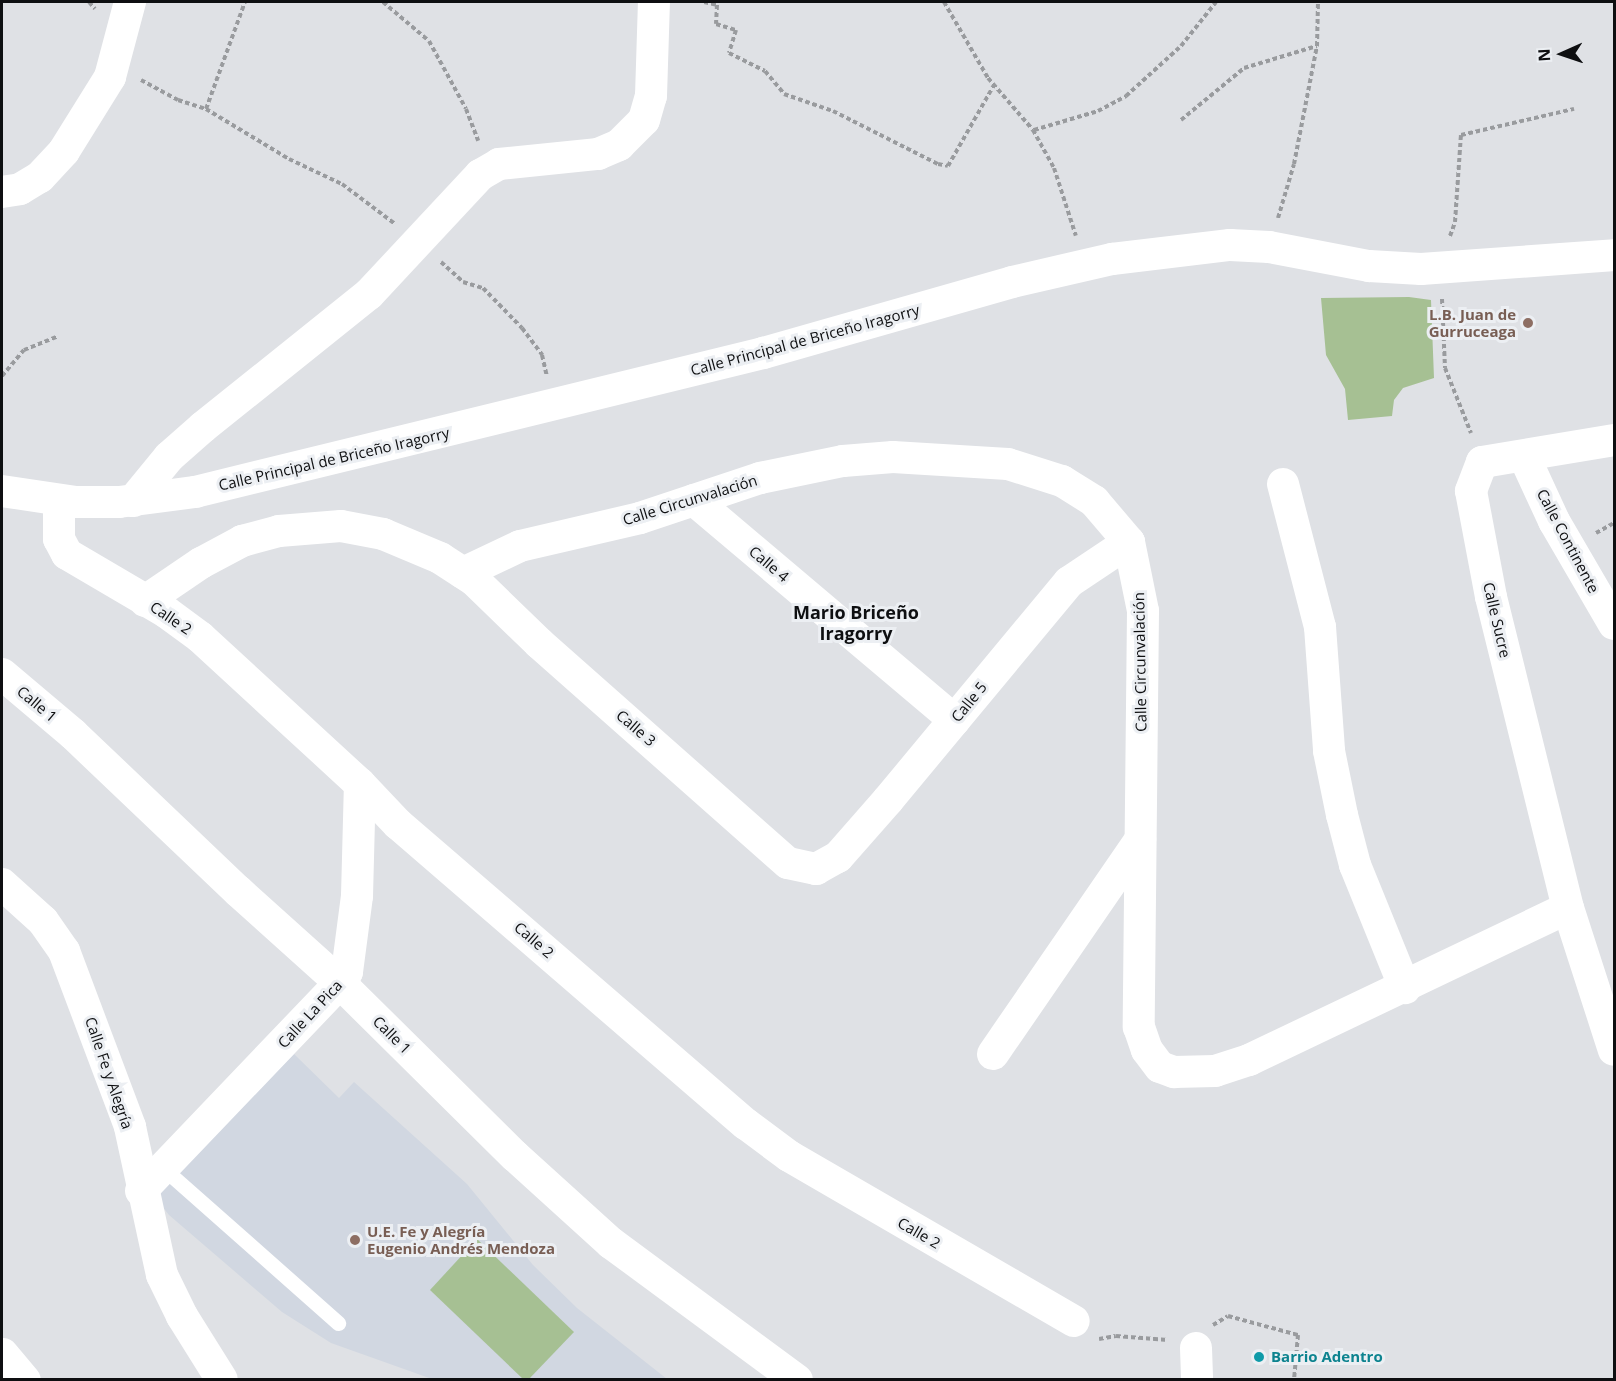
<!DOCTYPE html>
<html>
<head>
<meta charset="utf-8">
<style>
  body { margin:0 }
  #map { position:relative; width:1616px; height:1381px; overflow:hidden; background:#dfe1e5; font-family:"Open Sans",sans-serif }
  div>[style] { position:absolute }
  .built>* { inset:0; background:#d1d7e1 }
  .green>* { inset:0; background:#a6c093 }
  .path>* { height:4px; margin-top:-2px; transform-origin:0; background:repeating-linear-gradient(90deg,#999b9e 0 4.5px,transparent 0 7.5px) }
  .service>* { height:15px; margin:-7.5px; padding:0 7.5px; transform-origin:7.5px; border-radius:7.5px; background:#fff }
  .minor>* { height:32px; margin:-16px; padding:0 16px; transform-origin:16px; border-radius:16px; background:#fff }
  .secondary>* { height:33px; margin:-16.5px; padding:0 16.5px; transform-origin:16.5px; border-radius:16.5px; background:#fff }
  .dots>* { width:16px; height:16px; translate:-50% -50%; box-sizing:border-box; border:3px solid #eceff3; border-radius:50% }
  span { translate:-50% -50%; white-space:nowrap; text-align:center; line-height:1.15; -webkit-text-stroke:6px #eceff3; paint-order:stroke }
  .education-label { font-size:15px; color:#785e54; font-weight:700 }
  .right { translate:-100% -50%; text-align:right }
  .left { translate:0 -50%; text-align:left }
  .street-label { font-size:15px; color:#0e0f11 }
  .culture-label { font-size:15px; color:#0d838f; font-weight:700 }
  .quarter-label { font-size:18px; color:#0e0f11; font-weight:700 }
  .frame { position:absolute; inset:0; border:3px solid #0e0f11; pointer-events:none }
  .north { position:absolute; left:1532px; top:24px; width:60px; height:60px; -webkit-text-stroke:4px #eceff3; paint-order:stroke; rotate:267deg; font-size:16px; font-weight:700; line-height:24px; text-align:center; color:#0e0f11 }
  .north::after { content:''; display:block; margin:auto; width:21px; height:27px; background:#0e0f11; clip-path:polygon(50% 0,100% 100%,50% 72%,0 100%) }
</style>
</head>
<body>
<div id="map">
  <div class="built">
    <i style="clip-path:polygon(294px 1054px,339px 1098px,354px 1082px,467px 1184px,533px 1265px,577px 1308px,667px 1379px,432px 1379px,331px 1343px,282px 1312px,169px 1215px,154px 1196px)"></i>
  </div>
  <div class="green">
    <i style="clip-path:polygon(1409px 297px,1431px 300px,1434px 378px,1403px 388px,1394px 400px,1392px 416px,1348px 420px,1345px 389px,1326px 355px,1321px 298px)"></i>
    <i style="clip-path:polygon(477px 1239px,574px 1332px,529px 1379px,523px 1379px,430px 1290px)"></i>
  </div>
  <div class="path">
    <i style="left:89px;top:2px;width:9px;rotate:49deg"></i>
    <i style="left:383px;top:2px;width:60px;rotate:40.3deg"></i>
    <i style="left:429px;top:41px;width:77px;rotate:61.4deg"></i>
    <i style="left:466px;top:109px;width:34px;rotate:69deg"></i>
    <i style="left:704px;top:2px;width:13px;rotate:13deg"></i>
    <i style="left:717px;top:5px;width:19px;rotate:93deg"></i>
    <i style="left:716px;top:24px;width:21px;rotate:17deg"></i>
    <i style="left:736px;top:30px;width:24px;rotate:107deg"></i>
    <i style="left:729px;top:53px;width:40px;rotate:26.6deg"></i>
    <i style="left:765px;top:71px;width:30px;rotate:50deg"></i>
    <i style="left:784px;top:94px;width:52px;rotate:19.1deg"></i>
    <i style="left:833px;top:111px;width:118px;rotate:26.8deg"></i>
    <i style="left:938px;top:164px;width:10px;rotate:11deg"></i>
    <i style="left:948px;top:166px;width:93px;rotate:-60.4deg"></i>
    <i style="left:944px;top:2px;width:88px;rotate:59.9deg"></i>
    <i style="left:988px;top:78px;width:69px;rotate:49.1deg"></i>
    <i style="left:1033px;top:130px;width:43px;rotate:61.1deg"></i>
    <i style="left:1054px;top:168px;width:71px;rotate:72.1deg"></i>
    <i style="left:141px;top:80px;width:42px;rotate:28.4deg"></i>
    <i style="left:178px;top:100px;width:29px;rotate:18deg"></i>
    <i style="left:206px;top:109px;width:97px;rotate:31.1deg"></i>
    <i style="left:289px;top:159px;width:59px;rotate:25.3deg"></i>
    <i style="left:342px;top:184px;width:65px;rotate:36.9deg"></i>
    <i style="left:206px;top:109px;width:114px;rotate:-70deg"></i>
    <i style="left:1181px;top:120px;width:82px;rotate:-39.5deg"></i>
    <i style="left:1244px;top:68px;width:76px;rotate:-16.8deg"></i>
    <i style="left:1034px;top:130px;width:67px;rotate:-16.5deg"></i>
    <i style="left:1098px;top:111px;width:32px;rotate:-28deg"></i>
    <i style="left:1126px;top:96px;width:74px;rotate:-42.3deg"></i>
    <i style="left:1181px;top:46px;width:56px;rotate:-51.5deg"></i>
    <i style="left:1278px;top:218px;width:56px;rotate:-73.5deg"></i>
    <i style="left:1294px;top:164px;width:120px;rotate:-79deg"></i>
    <i style="left:1317px;top:46px;width:44px;rotate:-88.7deg"></i>
    <i style="left:1450px;top:236px;width:15px;rotate:-70deg"></i>
    <i style="left:1455px;top:222px;width:87px;rotate:-86.1deg"></i>
    <i style="left:1461px;top:135px;width:116px;rotate:-13deg"></i>
    <i style="left:441px;top:262px;width:30px;rotate:42deg"></i>
    <i style="left:463px;top:282px;width:21px;rotate:17deg"></i>
    <i style="left:483px;top:288px;width:56px;rotate:45.7deg"></i>
    <i style="left:522px;top:328px;width:34px;rotate:53deg"></i>
    <i style="left:542px;top:355px;width:22px;rotate:77deg"></i>
    <i style="left:1442px;top:299px;width:69px;rotate:87.5deg"></i>
    <i style="left:1445px;top:368px;width:70px;rotate:68.2deg"></i>
    <i style="left:2px;top:376px;width:34px;rotate:-50deg"></i>
    <i style="left:24px;top:350px;width:37px;rotate:-22deg"></i>
    <i style="left:1596px;top:533px;width:21px;rotate:-29deg"></i>
    <i style="left:1213px;top:1325px;width:17px;rotate:-31deg"></i>
    <i style="left:1228px;top:1316px;width:73px;rotate:15.2deg"></i>
    <i style="left:1298px;top:1335px;width:45px;rotate:95.1deg"></i>
    <i style="left:1099px;top:1339px;width:17px;rotate:-10deg"></i>
    <i style="left:1116px;top:1336px;width:52px;rotate:4.4deg"></i>
  </div>
  <div class="service">
    <i style="left:163px;top:1168px;width:234px;rotate:41.5deg"></i>
  </div>
  <div class="minor">
    <i style="left:2px;top:192px;width:18px;rotate:-9deg"></i>
    <i style="left:20px;top:189px;width:23px;rotate:-31deg"></i>
    <i style="left:40px;top:177px;width:35px;rotate:-47deg"></i>
    <i style="left:64px;top:151px;width:87px;rotate:-58.1deg"></i>
    <i style="left:110px;top:77px;width:78px;rotate:-75.1deg"></i>
    <i style="left:1614px;top:440px;width:134px;rotate:170.5deg"></i>
    <i style="left:1482px;top:462px;width:31px;rotate:111deg"></i>
    <i style="left:1471px;top:491px;width:108px;rotate:79.3deg"></i>
    <i style="left:1491px;top:597px;width:320px;rotate:76.1deg"></i>
    <i style="left:1568px;top:908px;width:149px;rotate:72.1deg"></i>
    <i style="left:1524px;top:456px;width:72px;rotate:65.2deg"></i>
    <i style="left:1554px;top:521px;width:119px;rotate:59.8deg"></i>
    <i style="left:1283px;top:484px;width:148px;rotate:75.5deg"></i>
    <i style="left:1320px;top:627px;width:124px;rotate:85.8deg"></i>
    <i style="left:1329px;top:751px;width:65px;rotate:78.5deg"></i>
    <i style="left:1342px;top:815px;width:52px;rotate:75.4deg"></i>
    <i style="left:1355px;top:865px;width:133px;rotate:67.9deg"></i>
    <i style="left:2px;top:491px;width:75px;rotate:8.5deg"></i>
    <i style="left:76px;top:502px;width:43px"></i>
    <i style="left:119px;top:502px;width:77px;rotate:-7.5deg"></i>
    <i style="left:195px;top:492px;width:585px;rotate:-13.75deg"></i>
    <i style="left:763px;top:353px;width:259px;rotate:-15.9deg"></i>
    <i style="left:1012px;top:282px;width:103px;rotate:-13deg"></i>
    <i style="left:1112px;top:259px;width:119px;rotate:-6.8deg"></i>
    <i style="left:1230px;top:245px;width:39px;rotate:3deg"></i>
    <i style="left:1269px;top:247px;width:102px;rotate:10.8deg"></i>
    <i style="left:1369px;top:266px;width:52px;rotate:3.3deg"></i>
    <i style="left:1421px;top:269px;width:194px;rotate:-4.1deg"></i>
    <i style="left:59px;top:500px;width:39px;rotate:90deg"></i>
    <i style="left:59px;top:539px;width:17px;rotate:62deg"></i>
    <i style="left:67px;top:554px;width:115px;rotate:30.4deg"></i>
    <i style="left:166px;top:612px;width:42px;rotate:36.3deg"></i>
    <i style="left:200px;top:637px;width:217px;rotate:42.6deg"></i>
    <i style="left:360px;top:784px;width:55px;rotate:46.5deg"></i>
    <i style="left:398px;top:824px;width:459px;rotate:40.8deg"></i>
    <i style="left:746px;top:1124px;width:54px;rotate:36.7deg"></i>
    <i style="left:789px;top:1156px;width:329px;rotate:30.1deg"></i>
    <i style="left:694px;top:500px;width:341px;rotate:40.2deg"></i>
    <i style="left:133px;top:501px;width:57px;rotate:-50.7deg"></i>
    <i style="left:169px;top:457px;width:45px;rotate:-41.4deg"></i>
    <i style="left:203px;top:427px;width:213px;rotate:-38.7deg"></i>
    <i style="left:369px;top:294px;width:163px;rotate:-47deg"></i>
    <i style="left:480px;top:175px;width:22px;rotate:-30deg"></i>
    <i style="left:499px;top:164px;width:100px;rotate:-5.8deg"></i>
    <i style="left:598px;top:154px;width:23px;rotate:-23deg"></i>
    <i style="left:619px;top:145px;width:35px;rotate:-45deg"></i>
    <i style="left:644px;top:120px;width:25px;rotate:-74deg"></i>
    <i style="left:651px;top:96px;width:94px;rotate:-88.2deg"></i>
    <i style="left:463px;top:573px;width:63px;rotate:-25.3deg"></i>
    <i style="left:520px;top:546px;width:123px;rotate:-13.1deg"></i>
    <i style="left:640px;top:518px;width:126px;rotate:-18.4deg"></i>
    <i style="left:760px;top:478px;width:85px;rotate:-11.6deg"></i>
    <i style="left:843px;top:461px;width:50px;rotate:-4.6deg"></i>
    <i style="left:893px;top:457px;width:115px;rotate:3.5deg"></i>
    <i style="left:1008px;top:464px;width:57px;rotate:17.5deg"></i>
    <i style="left:1062px;top:481px;width:38px;rotate:32deg"></i>
    <i style="left:1094px;top:501px;width:54px;rotate:49.5deg"></i>
    <i style="left:1129px;top:542px;width:70px;rotate:78.5deg"></i>
    <i style="left:1143px;top:611px;width:416px;rotate:90.6deg"></i>
    <i style="left:1139px;top:1027px;width:24px;rotate:71deg"></i>
    <i style="left:1147px;top:1050px;width:21px;rotate:53deg"></i>
    <i style="left:1160px;top:1067px;width:15px;rotate:20deg"></i>
    <i style="left:1174px;top:1072px;width:41px;rotate:-1.4deg"></i>
    <i style="left:1215px;top:1071px;width:36px;rotate:-18deg"></i>
    <i style="left:1249px;top:1060px;width:353px;rotate:-25.5deg"></i>
    <i style="left:145px;top:601px;width:68px;rotate:-34.2deg"></i>
    <i style="left:201px;top:563px;width:47px;rotate:-28.2deg"></i>
    <i style="left:242px;top:541px;width:38px;rotate:-15deg"></i>
    <i style="left:279px;top:531px;width:62px;rotate:-4.6deg"></i>
    <i style="left:341px;top:526px;width:43px;rotate:10.8deg"></i>
    <i style="left:383px;top:534px;width:62px;rotate:22.8deg"></i>
    <i style="left:440px;top:558px;width:40px;rotate:32.9deg"></i>
    <i style="left:474px;top:580px;width:91px;rotate:44.1deg"></i>
    <i style="left:539px;top:643px;width:332px;rotate:41.5deg"></i>
    <i style="left:788px;top:863px;width:29px;rotate:12deg"></i>
    <i style="left:816px;top:869px;width:25px;rotate:-29deg"></i>
    <i style="left:838px;top:857px;width:76px;rotate:-48.7deg"></i>
    <i style="left:888px;top:800px;width:283px;rotate:-50.3deg"></i>
    <i style="left:1069px;top:582px;width:72px;rotate:-33.7deg"></i>
    <i style="left:2px;top:674px;width:93px;rotate:40.2deg"></i>
    <i style="left:73px;top:734px;width:228px;rotate:43.6deg"></i>
    <i style="left:238px;top:891px;width:137px;rotate:42deg"></i>
    <i style="left:340px;top:983px;width:246px;rotate:44.7deg"></i>
    <i style="left:515px;top:1156px;width:130px;rotate:42.2deg"></i>
    <i style="left:611px;top:1243px;width:231px;rotate:36.4deg"></i>
    <i style="left:2px;top:884px;width:55px;rotate:42.1deg"></i>
    <i style="left:43px;top:921px;width:37px;rotate:55deg"></i>
    <i style="left:64px;top:951px;width:188px;rotate:69.4deg"></i>
    <i style="left:130px;top:1127px;width:151px;rotate:77.8deg"></i>
    <i style="left:162px;top:1275px;width:46px;rotate:64deg"></i>
    <i style="left:182px;top:1316px;width:75px;rotate:58deg"></i>
    <i style="left:993px;top:1054px;width:260px;rotate:-55.5deg"></i>
    <i style="left:141px;top:1191px;width:288px;rotate:-46.3deg"></i>
    <i style="left:340px;top:983px;width:13px;rotate:-58deg"></i>
    <i style="left:347px;top:972px;width:77px;rotate:-82.5deg"></i>
    <i style="left:357px;top:896px;width:112px;rotate:-88.5deg"></i>
    <i style="left:1196px;top:1348px;width:32px;rotate:88deg"></i>
  </div>
  <div class="secondary">
    <i style="left:2px;top:1354px;width:34px;rotate:50deg"></i>
  </div>
  <div class="dots">
    <i style="left:1528px;top:323px;background:#8d6e63"></i>
    <i style="left:355px;top:1240px;background:#8d6e63"></i>
    <i style="left:1259px;top:1357px;background:#0f9aa8"></i>
  </div>
  <div class="education-label">
    <span class="right" style="left:1516px;top:323px">L.B. Juan de<br>Gurruceaga</span>
    <span class="left" style="left:367px;top:1240px">U.E. Fe y Alegría<br>Eugenio Andrés Mendoza</span>
  </div>
  <div class="street-label">
    <span style="left:805px;top:340px;rotate:-15deg">Calle Principal de Briceño Iragorry</span>
    <span style="left:334px;top:459px;rotate:-13deg">Calle Principal de Briceño Iragorry</span>
    <span style="left:690px;top:500px;rotate:-17deg">Calle Circunvalación</span>
    <span style="left:1568px;top:541px;rotate:62deg">Calle Continente</span>
    <span style="left:769px;top:564px;rotate:40deg">Calle 4</span>
    <span style="left:171px;top:618px;rotate:34deg">Calle 2</span>
    <span style="left:1497px;top:620px;rotate:77deg">Calle Sucre</span>
    <span style="left:1140px;top:662px;rotate:-91deg">Calle Circunvalación</span>
    <span style="left:969px;top:702px;rotate:-51deg">Calle 5</span>
    <span style="left:37px;top:704px;rotate:40deg">Calle 1</span>
    <span style="left:636px;top:728px;rotate:41deg">Calle 3</span>
    <span style="left:534px;top:940px;rotate:41deg">Calle 2</span>
    <span style="left:310px;top:1014px;rotate:-47deg">Calle La Pica</span>
    <span style="left:392px;top:1035px;rotate:45deg">Calle 1</span>
    <span style="left:109px;top:1073px;rotate:71deg">Calle Fe y Alegría</span>
    <span style="left:919px;top:1233px;rotate:30deg">Calle 2</span>
  </div>
  <div class="culture-label">
    <span class="left" style="left:1271px;top:1357px">Barrio Adentro</span>
  </div>
  <div class="quarter-label">
    <span style="left:856px;top:623px">Mario Briceño<br>Iragorry</span>
  </div>
  <div class="frame"></div>
  <div class="north">N</div>
</div>
</body>
</html>
